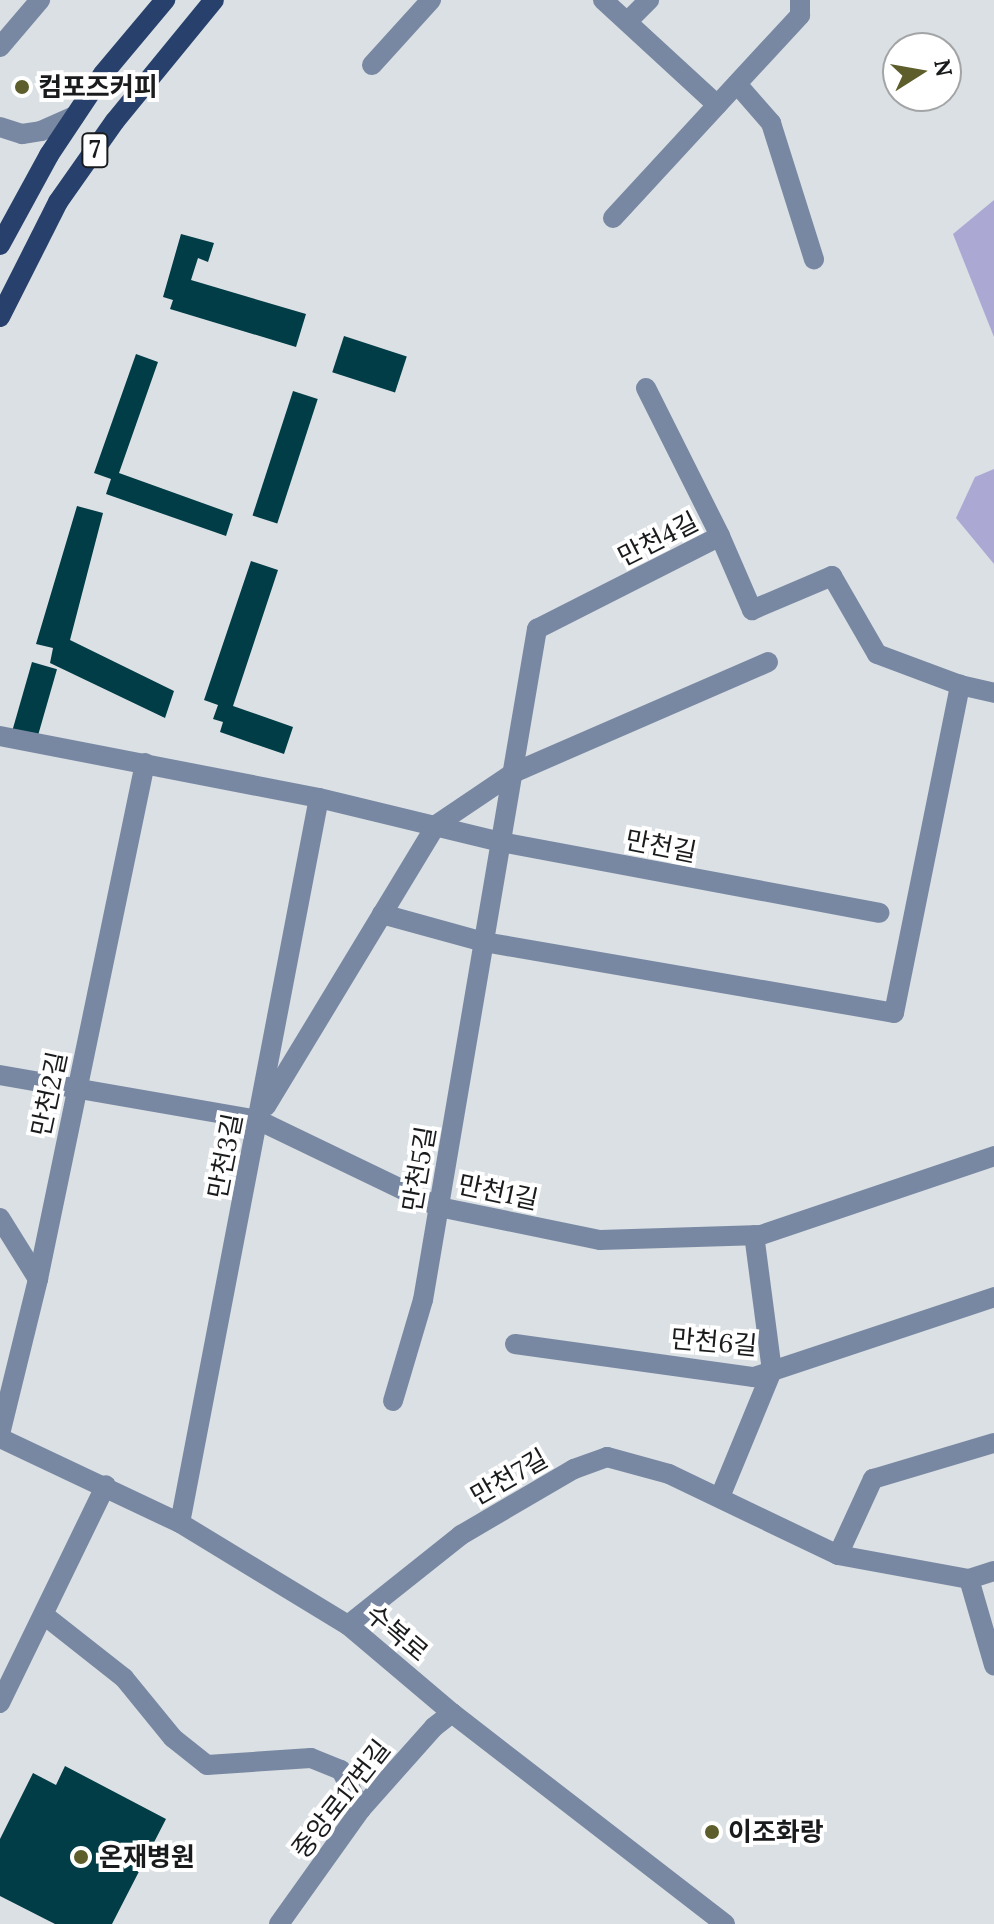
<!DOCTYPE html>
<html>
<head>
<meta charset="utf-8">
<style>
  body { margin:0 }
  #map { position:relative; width:994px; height:1924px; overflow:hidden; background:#dae0e4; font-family:Lora,"Noto Sans KR",serif }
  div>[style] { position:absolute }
  .green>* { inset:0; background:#aba9d4 }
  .building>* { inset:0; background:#003d47; transform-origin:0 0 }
  .minor>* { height:20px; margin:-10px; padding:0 10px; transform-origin:10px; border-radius:10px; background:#7988a2 }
  .major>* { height:20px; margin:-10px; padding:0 10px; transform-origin:10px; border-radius:10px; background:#27406c }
  .dots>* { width:22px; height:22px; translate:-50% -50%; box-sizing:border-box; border:4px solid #fff; border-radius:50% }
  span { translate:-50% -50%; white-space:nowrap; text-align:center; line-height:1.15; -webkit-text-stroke:8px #fff; paint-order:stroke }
  .shield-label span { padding:2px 6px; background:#fff; border:2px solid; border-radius:6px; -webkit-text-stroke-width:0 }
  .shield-label { font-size:24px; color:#191b1d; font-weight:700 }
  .poi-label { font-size:26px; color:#191b1d; font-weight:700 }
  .left { translate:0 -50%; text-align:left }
  .street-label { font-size:26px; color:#191b1d }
  .north { position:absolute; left:882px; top:32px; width:80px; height:80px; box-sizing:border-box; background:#fff; border:2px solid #a3a4a5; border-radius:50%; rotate:79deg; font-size:22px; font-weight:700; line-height:32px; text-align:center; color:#191b1d }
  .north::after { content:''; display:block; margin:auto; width:28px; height:36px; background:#5d5e2b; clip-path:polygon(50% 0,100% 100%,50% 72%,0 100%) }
</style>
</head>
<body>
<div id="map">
  <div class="green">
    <i style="clip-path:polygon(994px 200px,994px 337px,953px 234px)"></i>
    <i style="clip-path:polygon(994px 469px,994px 564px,956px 518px,975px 477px)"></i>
  </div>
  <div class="building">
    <i style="clip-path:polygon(181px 234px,214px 243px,208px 262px,198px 258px,191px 280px,306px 314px,296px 347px,170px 309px,173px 300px,163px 297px)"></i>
    <i style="left:344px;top:336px;width:66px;height:38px;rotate:18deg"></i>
    <i style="clip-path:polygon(136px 354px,158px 362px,119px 473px,233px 514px,226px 536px,106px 494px,111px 479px,94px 473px)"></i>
    <i style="left:293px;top:391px;width:26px;height:131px;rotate:18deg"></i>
    <i style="clip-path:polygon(77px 506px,103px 513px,70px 640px,174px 691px,165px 718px,50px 663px,53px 648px,36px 644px)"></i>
    <i style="clip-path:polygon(251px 561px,278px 570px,233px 706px,293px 727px,284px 754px,220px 732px,223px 722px,213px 719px,218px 705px,204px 700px)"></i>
    <i style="left:32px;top:662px;width:26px;height:71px;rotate:16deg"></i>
    <i style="clip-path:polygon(65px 1766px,166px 1819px,112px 1924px,55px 1924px,0 1896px,0 1839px,33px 1773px,56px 1785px)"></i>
  </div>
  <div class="minor">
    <i style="left:603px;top:0;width:155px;rotate:42.6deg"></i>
    <i style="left:628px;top:21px;width:30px;rotate:-45deg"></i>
    <i style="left:0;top:47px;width:62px;rotate:-49.6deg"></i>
    <i style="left:372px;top:65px;width:88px;rotate:-47.8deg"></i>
    <i style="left:737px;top:84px;width:52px;rotate:48.9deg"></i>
    <i style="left:771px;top:123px;width:143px;rotate:72.5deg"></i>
    <i style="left:0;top:127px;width:23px;rotate:18deg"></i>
    <i style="left:22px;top:134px;width:19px;rotate:-9deg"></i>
    <i style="left:41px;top:131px;width:37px;rotate:-24deg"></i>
    <i style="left:613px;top:218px;width:276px;rotate:-47.3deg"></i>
    <i style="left:800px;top:15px;width:15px;rotate:-90deg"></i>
    <i style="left:646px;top:388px;width:165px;rotate:63.4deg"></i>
    <i style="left:720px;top:536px;width:81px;rotate:66.6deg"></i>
    <i style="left:752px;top:610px;width:87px;rotate:-23deg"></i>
    <i style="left:832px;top:576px;width:90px;rotate:60deg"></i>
    <i style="left:877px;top:654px;width:89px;rotate:20.5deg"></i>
    <i style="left:960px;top:685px;width:35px;rotate:13deg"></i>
    <i style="left:0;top:736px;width:325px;rotate:11deg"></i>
    <i style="left:319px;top:798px;width:187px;rotate:13.6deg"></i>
    <i style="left:501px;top:842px;width:385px;rotate:10.6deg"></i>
    <i style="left:382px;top:914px;width:106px;rotate:15.4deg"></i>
    <i style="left:484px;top:942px;width:416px;rotate:9.8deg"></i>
    <i style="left:894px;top:1013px;width:335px;rotate:-78.6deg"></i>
    <i style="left:0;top:1075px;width:262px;rotate:9.9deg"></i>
    <i style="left:258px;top:1120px;width:201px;rotate:25.7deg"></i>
    <i style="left:439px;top:1207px;width:164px;rotate:11.6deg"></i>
    <i style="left:600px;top:1240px;width:161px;rotate:-1.8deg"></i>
    <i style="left:761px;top:1235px;width:246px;rotate:-18.7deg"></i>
    <i style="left:266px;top:1106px;width:328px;rotate:-58.8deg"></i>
    <i style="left:436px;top:825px;width:93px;rotate:-34deg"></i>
    <i style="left:513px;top:773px;width:278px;rotate:-23.5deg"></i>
    <i style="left:0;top:1218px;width:72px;rotate:58.1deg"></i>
    <i style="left:515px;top:1344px;width:241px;rotate:7.9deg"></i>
    <i style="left:754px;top:1377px;width:253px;rotate:-18.4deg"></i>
    <i style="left:393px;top:1401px;width:105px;rotate:-73.5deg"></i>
    <i style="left:423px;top:1300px;width:681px;rotate:-80.36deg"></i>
    <i style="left:537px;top:629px;width:205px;rotate:-26.9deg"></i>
    <i style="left:0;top:1434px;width:160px;rotate:-76.2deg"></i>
    <i style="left:38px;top:1279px;width:527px;rotate:-78.28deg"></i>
    <i style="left:0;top:1438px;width:199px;rotate:25.3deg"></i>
    <i style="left:180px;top:1523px;width:197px;rotate:31.3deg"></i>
    <i style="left:348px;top:1625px;width:136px;rotate:40.2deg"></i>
    <i style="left:452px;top:1713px;width:345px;rotate:37.7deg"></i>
    <i style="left:720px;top:1497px;width:136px;rotate:-67.6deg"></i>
    <i style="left:772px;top:1371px;width:137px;rotate:-97.5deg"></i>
    <i style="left:180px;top:1523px;width:738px;rotate:-79.15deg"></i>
    <i style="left:838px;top:1555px;width:84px;rotate:-65.3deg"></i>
    <i style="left:873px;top:1479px;width:126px;rotate:-16.6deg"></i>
    <i style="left:969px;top:1579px;width:26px;rotate:-18deg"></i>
    <i style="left:44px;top:1615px;width:102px;rotate:38.2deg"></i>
    <i style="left:124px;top:1678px;width:77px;rotate:50.8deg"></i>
    <i style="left:173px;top:1738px;width:43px;rotate:38.5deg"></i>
    <i style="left:207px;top:1765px;width:104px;rotate:-3.9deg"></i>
    <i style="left:311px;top:1758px;width:32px;rotate:22deg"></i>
    <i style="left:341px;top:1770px;width:44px;rotate:62.9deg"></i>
    <i style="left:348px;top:1625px;width:144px;rotate:-38.5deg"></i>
    <i style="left:461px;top:1535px;width:131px;rotate:-30.3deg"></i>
    <i style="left:574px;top:1469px;width:35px;rotate:-20deg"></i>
    <i style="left:607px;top:1457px;width:64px;rotate:15.3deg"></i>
    <i style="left:669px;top:1474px;width:187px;rotate:25.6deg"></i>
    <i style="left:838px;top:1555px;width:133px;rotate:10.4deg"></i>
    <i style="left:969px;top:1579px;width:90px;rotate:73.8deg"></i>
    <i style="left:0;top:1703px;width:242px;rotate:-64.1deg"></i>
    <i style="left:279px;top:1924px;width:141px;rotate:-54.5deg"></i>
    <i style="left:361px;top:1809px;width:110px;rotate:-48.3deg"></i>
    <i style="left:434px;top:1727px;width:23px;rotate:-38deg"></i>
  </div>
  <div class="major">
    <i style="left:0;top:245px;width:102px;rotate:-61.4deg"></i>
    <i style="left:49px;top:155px;width:97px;rotate:-56.3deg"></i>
    <i style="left:103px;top:74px;width:97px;rotate:-50deg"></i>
    <i style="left:0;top:317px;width:129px;rotate:-63.2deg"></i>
    <i style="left:58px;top:202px;width:99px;rotate:-54.9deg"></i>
    <i style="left:115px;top:121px;width:156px;rotate:-50.7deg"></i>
  </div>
  <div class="dots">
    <i style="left:22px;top:87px;background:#5d5e2b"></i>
    <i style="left:712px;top:1832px;background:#5d5e2b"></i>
    <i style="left:81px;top:1857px;background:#5d5e2b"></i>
  </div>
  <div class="shield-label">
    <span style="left:95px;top:150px">7</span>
  </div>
  <div class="poi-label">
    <span class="left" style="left:38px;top:87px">컴포즈커피</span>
    <span class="left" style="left:728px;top:1832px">이조화랑</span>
    <span class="left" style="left:99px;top:1857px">온재병원</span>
  </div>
  <div class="street-label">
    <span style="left:658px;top:539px;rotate:-27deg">만천4길</span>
    <span style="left:661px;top:846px;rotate:11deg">만천길</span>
    <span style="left:49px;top:1094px;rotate:-78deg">만천2길</span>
    <span style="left:225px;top:1156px;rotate:-79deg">만천3길</span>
    <span style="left:419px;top:1169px;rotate:-80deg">만천5길</span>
    <span style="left:498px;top:1192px;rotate:12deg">만천1길</span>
    <span style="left:714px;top:1342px;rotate:5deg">만천6길</span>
    <span style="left:509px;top:1477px;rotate:-30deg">만천7길</span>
    <span style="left:397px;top:1633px;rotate:40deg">수복로</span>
    <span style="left:341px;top:1799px;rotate:-52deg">중앙로17번길</span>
  </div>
  <div class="north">N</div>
</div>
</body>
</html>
